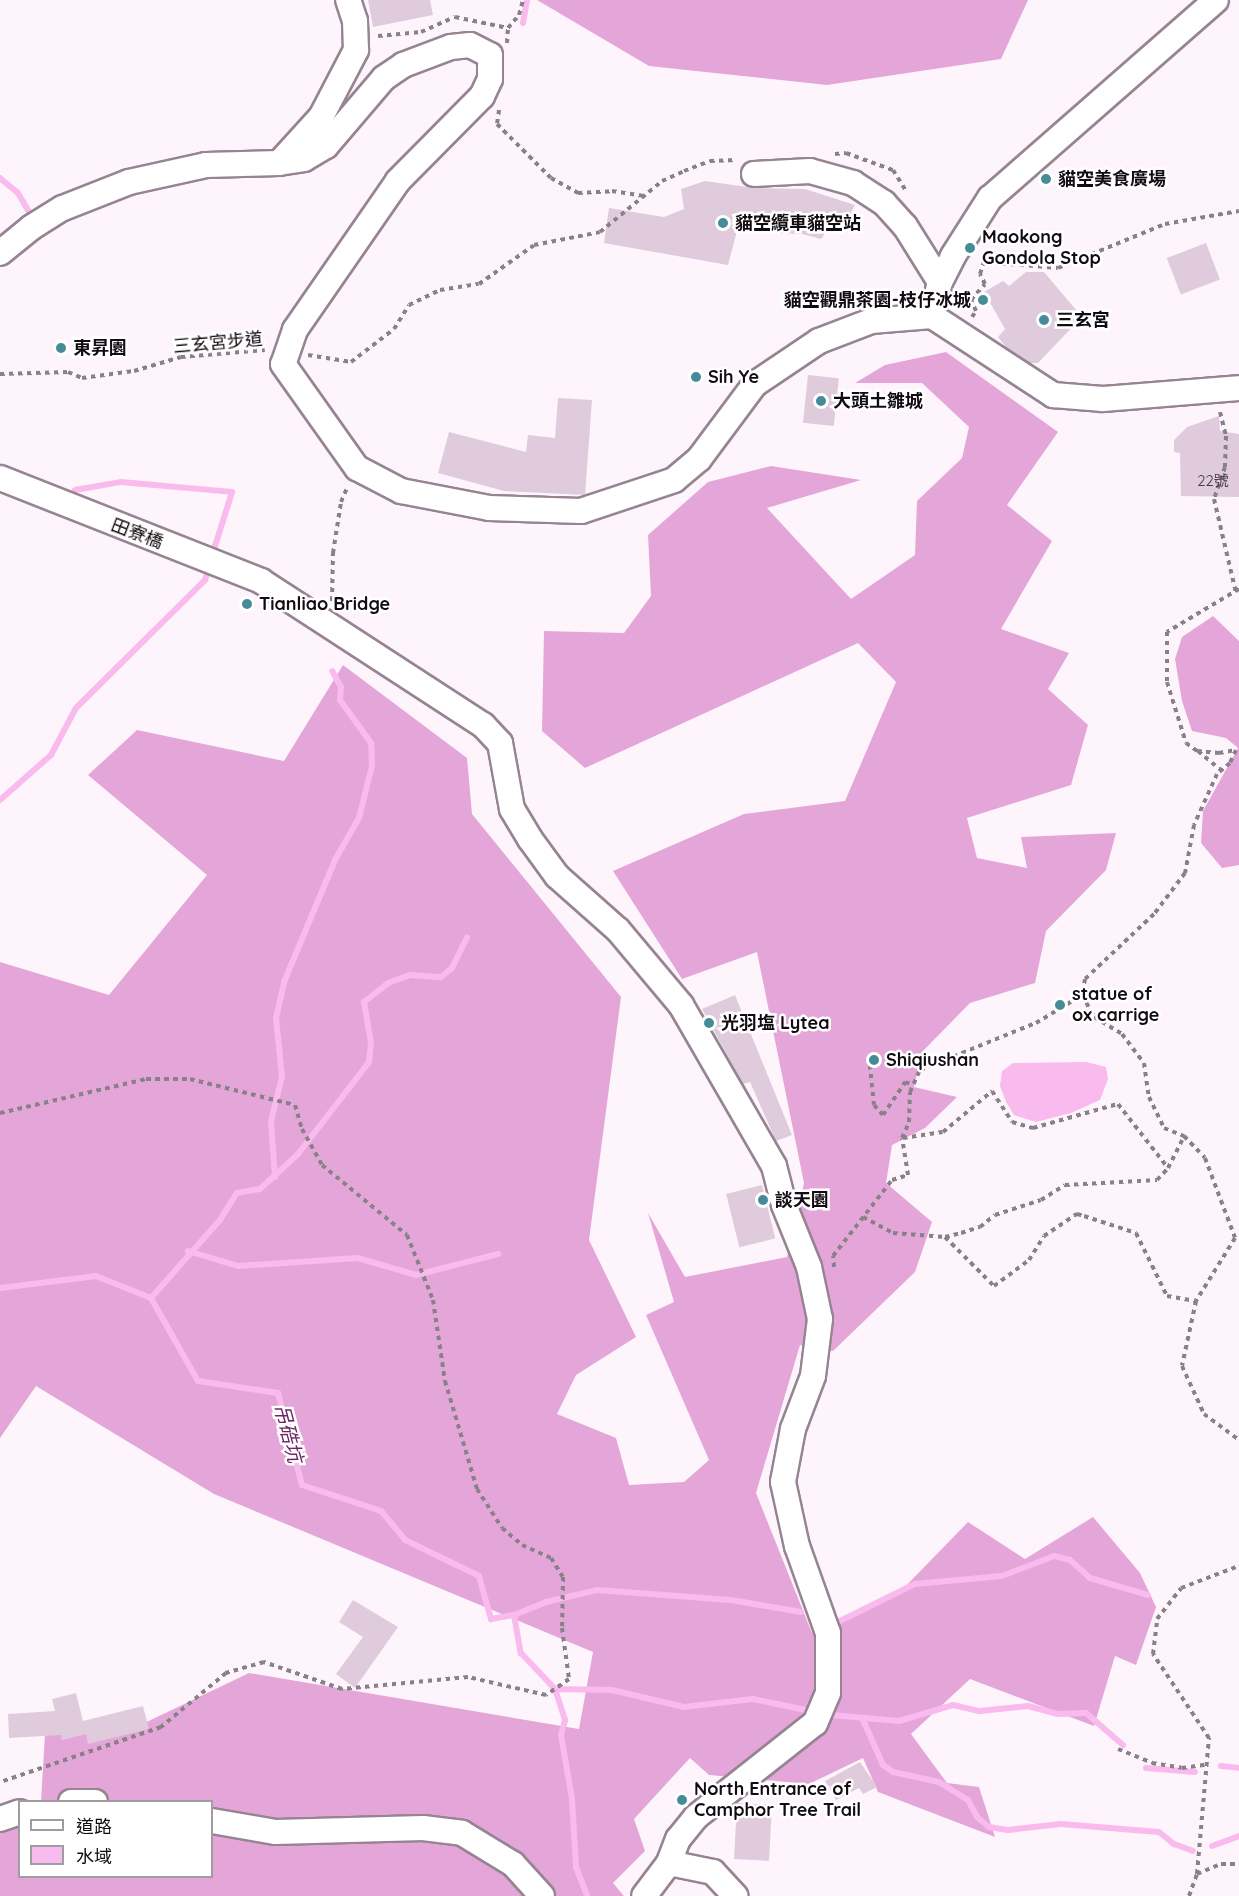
<!DOCTYPE html>
<html>
<head>
<meta charset="utf-8">
<style>
  body { margin:0 }
  #map { position:relative; width:1239px; height:1896px; overflow:hidden; background:#fef5fc; font-family:Quicksand,"Noto Sans TC",sans-serif }
  div>[style] { position:absolute }
  .forest>* { inset:0; background:#e4a6d9 }
  .water>* { inset:0; background:#f9baee }
  .stream>* { height:6px; margin:-3px; padding:0 3px; transform-origin:3px; border-radius:3px; background:#f9baee }
  .building>* { inset:0; background:#dfcbdb; transform-origin:0 0 }
  .path>* { height:4px; margin-top:-2px; transform-origin:0; background:repeating-linear-gradient(90deg,#898188 0 4.5px,transparent 0 9px) }
  .roads { filter:drop-shadow(2px 0 #978493) drop-shadow(-2px 0 #978493) drop-shadow(0 2px #978493) drop-shadow(0 -2px #978493) }
  .minor>* { height:24px; margin:-12px; padding:0 12px; transform-origin:12px; border-radius:12px; background:#fff }
  .dots>* { width:16px; height:16px; translate:-50% -50%; box-sizing:border-box; border:3px solid #fff; border-radius:50% }
  span { translate:-50% -50%; white-space:nowrap; text-align:center; line-height:1.15; -webkit-text-stroke:5px #fff; paint-order:stroke }
  .number-label { font-size:15px; color:#453b44 }
  .number-label span { -webkit-text-stroke-width:0 }
  .poi-label { font-size:18px; color:#120b11; font-weight:700 }
  .left { translate:0 -50%; text-align:left }
  .right { translate:-100% -50%; text-align:right }
  .street-label { font-size:18px; color:#120b11 }
  .water-label { font-size:20px; color:#6e2866; font-style:italic }
  .legend { position:absolute; left:18px; top:1800px; width:195px; height:78px; box-sizing:border-box; background:#fff; border:2px solid #a09da0; margin:0; padding:8px 10px; list-style:none; font-size:18px; color:#120b11 }
  .legend li { display:flex; align-items:center; gap:12px; height:30px }
  .legend b { width:30px; border:2px solid #a09da0 }
</style>
</head>
<body>
<div id="map">
  <div class="forest">
    <i style="clip-path:polygon(537px 0,1028px 0,1001px 59px,827px 85px,649px 66px)"></i>
    <i style="clip-path:polygon(946px 352px,1058px 432px,1007px 505px,1052px 541px,1001px 629px,1069px 653px,1048px 689px,1088px 725px,1071px 785px,967px 818px,977px 858px,1027px 868px,1021px 837px,1116px 833px,1106px 870px,1046px 931px,1035px 983px,970px 1003px,922px 1052px,914px 1087px,957px 1097px,925px 1128px,892px 1145px,886px 1183px,932px 1222px,915px 1272px,833px 1351px,800px 1345px,756px 1493px,812px 1633px,898px 1594px,968px 1522px,1025px 1559px,1093px 1517px,1140px 1573px,1156px 1607px,1136px 1665px,1115px 1656px,1094px 1726px,970px 1679px,911px 1734px,947px 1783px,979px 1787px,995px 1837px,878px 1792px,863px 1758px,809px 1784px,709px 1775px,690px 1758px,634px 1819px,645px 1851px,613px 1883px,624px 1896px,0 1896px,0 1827px,19px 1815px,20px 1876px,212px 1876px,212px 1802px,41px 1801px,45px 1734px,132px 1729px,249px 1673px,579px 1729px,593px 1652px,214px 1494px,36px 1386px,0 1438px,0 962px,109px 995px,207px 875px,88px 775px,137px 730px,284px 761px,343px 665px,467px 758px,472px 814px,621px 997px,589px 1240px,636px 1337px,576px 1375px,557px 1414px,616px 1438px,629px 1485px,684px 1482px,709px 1460px,646px 1315px,674px 1302px,648px 1213px,685px 1277px,787px 1257px,804px 1183px,757px 952px,682px 979px,613px 871px,744px 814px,845px 801px,896px 682px,858px 643px,585px 768px,542px 731px,544px 631px,624px 633px,651px 596px,648px 535px,708px 482px,771px 466px,861px 480px,767px 508px,851px 599px,915px 555px,917px 501px,962px 458px,969px 427px,922px 383px,855px 383px,885px 365px)"></i>
    <i style="clip-path:polygon(1213px 616px,1239px 641px,1239px 865px,1222px 868px,1201px 843px,1203px 811px,1238px 748px,1226px 738px,1192px 731px,1182px 701px,1175px 659px,1182px 637px)"></i>
  </div>
  <div class="water">
    <i style="clip-path:polygon(1086px 1062px,1106px 1067px,1108px 1079px,1100px 1100px,1071px 1113px,1036px 1122px,1014px 1115px,1006px 1102px,1000px 1086px,1002px 1071px,1013px 1063px)"></i>
  </div>
  <div class="stream">
    <i style="left:523px;top:23px;width:23px;rotate:-80deg"></i>
    <i style="left:0;top:178px;width:23px;rotate:40deg"></i>
    <i style="left:18px;top:193px;width:20px;rotate:60deg"></i>
    <i style="left:75px;top:490px;width:47px;rotate:-9.9deg"></i>
    <i style="left:121px;top:482px;width:111px;rotate:5.1deg"></i>
    <i style="left:232px;top:492px;width:67px;rotate:107.4deg"></i>
    <i style="left:0;top:800px;width:68px;rotate:-41.4deg"></i>
    <i style="left:51px;top:755px;width:53px;rotate:-62deg"></i>
    <i style="left:76px;top:708px;width:182px;rotate:-44.8deg"></i>
    <i style="left:205px;top:580px;width:15px;rotate:-74deg"></i>
    <i style="left:275px;top:1177px;width:56px;rotate:-94.1deg"></i>
    <i style="left:271px;top:1121px;width:45px;rotate:-76deg"></i>
    <i style="left:282px;top:1077px;width:59px;rotate:-95.8deg"></i>
    <i style="left:276px;top:1018px;width:37px;rotate:-77deg"></i>
    <i style="left:284px;top:982px;width:132px;rotate:-67.3deg"></i>
    <i style="left:335px;top:860px;width:48px;rotate:-60.3deg"></i>
    <i style="left:359px;top:818px;width:54px;rotate:-76deg"></i>
    <i style="left:372px;top:766px;width:23px;rotate:-92deg"></i>
    <i style="left:371px;top:743px;width:53px;rotate:-125.8deg"></i>
    <i style="left:340px;top:700px;width:13px;rotate:-86deg"></i>
    <i style="left:341px;top:687px;width:18px;rotate:-119deg"></i>
    <i style="left:188px;top:1251px;width:52px;rotate:16.7deg"></i>
    <i style="left:238px;top:1266px;width:120px;rotate:-3.8deg"></i>
    <i style="left:358px;top:1258px;width:60px;rotate:16.3deg"></i>
    <i style="left:416px;top:1275px;width:85px;rotate:-14.4deg"></i>
    <i style="left:0;top:1288px;width:97px;rotate:-7.1deg"></i>
    <i style="left:96px;top:1276px;width:59px;rotate:21.8deg"></i>
    <i style="left:151px;top:1298px;width:95px;rotate:60.5deg"></i>
    <i style="left:198px;top:1381px;width:81px;rotate:8.5deg"></i>
    <i style="left:278px;top:1393px;width:95px;rotate:75.4deg"></i>
    <i style="left:302px;top:1485px;width:83px;rotate:18.2deg"></i>
    <i style="left:381px;top:1511px;width:38px;rotate:50deg"></i>
    <i style="left:405px;top:1540px;width:82px;rotate:25.9deg"></i>
    <i style="left:479px;top:1576px;width:45px;rotate:74.4deg"></i>
    <i style="left:491px;top:1619px;width:23px;rotate:-10deg"></i>
    <i style="left:514px;top:1615px;width:39px;rotate:80deg"></i>
    <i style="left:521px;top:1653px;width:50px;rotate:46.6deg"></i>
    <i style="left:555px;top:1689px;width:33px;rotate:72deg"></i>
    <i style="left:565px;top:1720px;width:16px;rotate:105deg"></i>
    <i style="left:561px;top:1735px;width:65px;rotate:80.2deg"></i>
    <i style="left:572px;top:1799px;width:68px;rotate:86.6deg"></i>
    <i style="left:576px;top:1867px;width:31px;rotate:69deg"></i>
    <i style="left:151px;top:1298px;width:104px;rotate:-48.5deg"></i>
    <i style="left:220px;top:1220px;width:32px;rotate:-58deg"></i>
    <i style="left:237px;top:1193px;width:23px;rotate:-10deg"></i>
    <i style="left:260px;top:1189px;width:52px;rotate:-42.6deg"></i>
    <i style="left:298px;top:1154px;width:116px;rotate:-52.3deg"></i>
    <i style="left:369px;top:1062px;width:19px;rotate:-84deg"></i>
    <i style="left:371px;top:1043px;width:42px;rotate:-99.7deg"></i>
    <i style="left:364px;top:1002px;width:31px;rotate:-38deg"></i>
    <i style="left:388px;top:983px;width:23px;rotate:-20deg"></i>
    <i style="left:410px;top:975px;width:31px;rotate:4deg"></i>
    <i style="left:441px;top:977px;width:14px;rotate:-39deg"></i>
    <i style="left:452px;top:968px;width:34px;rotate:-64deg"></i>
    <i style="left:514px;top:1615px;width:35px;rotate:-22deg"></i>
    <i style="left:546px;top:1602px;width:52px;rotate:-13.2deg"></i>
    <i style="left:597px;top:1590px;width:134px;rotate:4.3deg"></i>
    <i style="left:731px;top:1600px;width:71px;rotate:9.7deg"></i>
    <i style="left:840px;top:1621px;width:84px;rotate:-26.3deg"></i>
    <i style="left:915px;top:1584px;width:87px;rotate:-5.3deg"></i>
    <i style="left:1002px;top:1576px;width:56px;rotate:-21deg"></i>
    <i style="left:1054px;top:1556px;width:16px;rotate:14deg"></i>
    <i style="left:1070px;top:1560px;width:27px;rotate:42deg"></i>
    <i style="left:1090px;top:1578px;width:60px;rotate:16.3deg"></i>
    <i style="left:555px;top:1689px;width:57px;rotate:1deg"></i>
    <i style="left:612px;top:1690px;width:74px;rotate:13.3deg"></i>
    <i style="left:684px;top:1707px;width:69px;rotate:-6.6deg"></i>
    <i style="left:753px;top:1699px;width:59px;rotate:11.7deg"></i>
    <i style="left:832px;top:1715px;width:67px;rotate:5.1deg"></i>
    <i style="left:899px;top:1721px;width:56px;rotate:-16.5deg"></i>
    <i style="left:953px;top:1705px;width:28px;rotate:13deg"></i>
    <i style="left:980px;top:1711px;width:48px;rotate:-5.9deg"></i>
    <i style="left:1028px;top:1706px;width:30px;rotate:15deg"></i>
    <i style="left:1057px;top:1714px;width:29px;rotate:-2deg"></i>
    <i style="left:1086px;top:1713px;width:49px;rotate:40.9deg"></i>
    <i style="left:863px;top:1720px;width:49px;rotate:66deg"></i>
    <i style="left:883px;top:1765px;width:12px;rotate:35deg"></i>
    <i style="left:893px;top:1772px;width:47px;rotate:12.3deg"></i>
    <i style="left:939px;top:1782px;width:34px;rotate:32deg"></i>
    <i style="left:968px;top:1800px;width:19px;rotate:62deg"></i>
    <i style="left:977px;top:1817px;width:16px;rotate:40deg"></i>
    <i style="left:989px;top:1827px;width:19px;rotate:9deg"></i>
    <i style="left:1008px;top:1830px;width:53px;rotate:-6.5deg"></i>
    <i style="left:1061px;top:1824px;width:98px;rotate:4.7deg"></i>
    <i style="left:1159px;top:1832px;width:19px;rotate:39deg"></i>
    <i style="left:1174px;top:1844px;width:20px;rotate:20deg"></i>
    <i style="left:1221px;top:1766px;width:18px;rotate:6deg"></i>
    <i style="left:1146px;top:1768px;width:49px;rotate:4.7deg"></i>
    <i style="left:1212px;top:1846px;width:29px;rotate:-20deg"></i>
  </div>
  <div class="building">
    <i style="clip-path:polygon(368px 0,430px 0,433px 15px,373px 27px)"></i>
    <i style="clip-path:polygon(705px 181px,754px 188px,805px 189px,855px 205px,847px 221px,831px 225px,821px 239px,802px 234px,737px 231px,728px 265px,604px 243px,609px 208px,664px 217px,684px 209px,681px 189px)"></i>
    <i style="left:1206px;top:243px;width:39px;height:42px;rotate:69deg"></i>
    <i style="clip-path:polygon(1026px 272px,1044px 272px,1082px 317px,1038px 363px,1030px 363px,1006px 347px,998px 337px,1005px 329px,984px 292px,1003px 281px,1009px 286px)"></i>
    <i style="left:808px;top:375px;width:31px;height:48px;rotate:6deg"></i>
    <i style="clip-path:polygon(558px 398px,592px 400px,585px 495px,504px 491px,438px 473px,449px 432px,526px 452px,528px 435px,555px 438px)"></i>
    <i style="clip-path:polygon(1219px 416px,1220px 431px,1239px 434px,1239px 497px,1181px 496px,1180px 453px,1174px 452px,1174px 440px,1187px 427px)"></i>
    <i style="clip-path:polygon(735px 995px,792px 1135px,776px 1141px,750px 1082px,743px 1084px,702px 1009px)"></i>
    <i style="left:762px;top:1185px;width:55px;height:37px;rotate:76deg"></i>
    <i style="clip-path:polygon(353px 1600px,398px 1627px,355px 1688px,336px 1674px,363px 1637px,339px 1622px)"></i>
    <i style="clip-path:polygon(76px 1693px,83px 1721px,143px 1706px,149px 1729px,88px 1744px,86px 1734px,62px 1740px,61px 1735px,9px 1738px,8px 1714px,55px 1711px,52px 1699px)"></i>
    <i style="clip-path:polygon(860px 1762px,877px 1787px,863px 1794px,859px 1788px,836px 1800px,825px 1781px)"></i>
    <i style="left:737px;top:1803px;width:35px;height:56px;rotate:3deg"></i>
  </div>
  <div class="path">
    <i style="left:378px;top:36px;width:43px;rotate:-5.3deg"></i>
    <i style="left:421px;top:32px;width:37px;rotate:-24deg"></i>
    <i style="left:455px;top:17px;width:54px;rotate:11.7deg"></i>
    <i style="left:507px;top:43px;width:15px;rotate:-86deg"></i>
    <i style="left:508px;top:28px;width:17px;rotate:-50deg"></i>
    <i style="left:519px;top:15px;width:16px;rotate:-75deg"></i>
    <i style="left:499px;top:110px;width:14px;rotate:98deg"></i>
    <i style="left:497px;top:124px;width:76px;rotate:45deg"></i>
    <i style="left:551px;top:178px;width:31px;rotate:29deg"></i>
    <i style="left:578px;top:193px;width:34px;rotate:-3deg"></i>
    <i style="left:612px;top:191px;width:31px;rotate:9deg"></i>
    <i style="left:835px;top:154px;width:11px;rotate:-5deg"></i>
    <i style="left:846px;top:153px;width:50px;rotate:19.9deg"></i>
    <i style="left:893px;top:170px;width:25px;rotate:58deg"></i>
    <i style="left:972px;top:317px;width:7px;rotate:-56deg"></i>
    <i style="left:976px;top:311px;width:12px;rotate:-114deg"></i>
    <i style="left:971px;top:300px;width:21px;rotate:-49deg"></i>
    <i style="left:985px;top:284px;width:11px;rotate:-117deg"></i>
    <i style="left:980px;top:274px;width:13px;rotate:-72deg"></i>
    <i style="left:984px;top:262px;width:74px;rotate:4.6deg"></i>
    <i style="left:1058px;top:268px;width:116px;rotate:-22.4deg"></i>
    <i style="left:1165px;top:224px;width:75px;rotate:-10deg"></i>
    <i style="left:308px;top:355px;width:44px;rotate:9.2deg"></i>
    <i style="left:351px;top:362px;width:54px;rotate:-37.5deg"></i>
    <i style="left:394px;top:329px;width:28px;rotate:-58deg"></i>
    <i style="left:409px;top:305px;width:34px;rotate:-26deg"></i>
    <i style="left:440px;top:290px;width:39px;rotate:-9deg"></i>
    <i style="left:479px;top:284px;width:67px;rotate:-35.3deg"></i>
    <i style="left:534px;top:245px;width:67px;rotate:-11.1deg"></i>
    <i style="left:600px;top:232px;width:80px;rotate:-39.4deg"></i>
    <i style="left:662px;top:181px;width:24px;rotate:-24deg"></i>
    <i style="left:684px;top:171px;width:28px;rotate:-21deg"></i>
    <i style="left:710px;top:161px;width:26px;rotate:-2deg"></i>
    <i style="left:0;top:374px;width:68px;rotate:-1.7deg"></i>
    <i style="left:68px;top:372px;width:15px;rotate:23deg"></i>
    <i style="left:82px;top:378px;width:52px;rotate:-7.7deg"></i>
    <i style="left:134px;top:371px;width:49px;rotate:-16.6deg"></i>
    <i style="left:181px;top:357px;width:84px;rotate:-4.8deg"></i>
    <i style="left:1220px;top:412px;width:25px;rotate:76deg"></i>
    <i style="left:1226px;top:436px;width:31px;rotate:92deg"></i>
    <i style="left:1225px;top:467px;width:34px;rotate:109deg"></i>
    <i style="left:1214px;top:499px;width:97px;rotate:76.8deg"></i>
    <i style="left:1239px;top:589px;width:84px;rotate:149.2deg"></i>
    <i style="left:1167px;top:632px;width:50px;rotate:90deg"></i>
    <i style="left:1167px;top:682px;width:64px;rotate:72.7deg"></i>
    <i style="left:1186px;top:743px;width:14px;rotate:36deg"></i>
    <i style="left:1197px;top:751px;width:22px;rotate:5deg"></i>
    <i style="left:1219px;top:753px;width:17px;rotate:-10deg"></i>
    <i style="left:1236px;top:750px;width:14px;rotate:115deg"></i>
    <i style="left:1230px;top:763px;width:17px;rotate:140deg"></i>
    <i style="left:1217px;top:774px;width:56px;rotate:114.3deg"></i>
    <i style="left:1194px;top:825px;width:49px;rotate:100.6deg"></i>
    <i style="left:1185px;top:873px;width:51px;rotate:127.1deg"></i>
    <i style="left:1154px;top:914px;width:95px;rotate:136.7deg"></i>
    <i style="left:1085px;top:979px;width:16px;rotate:101deg"></i>
    <i style="left:1082px;top:995px;width:25px;rotate:61deg"></i>
    <i style="left:1094px;top:1017px;width:33px;rotate:31deg"></i>
    <i style="left:1122px;top:1034px;width:36px;rotate:53deg"></i>
    <i style="left:1144px;top:1063px;width:34px;rotate:82deg"></i>
    <i style="left:1149px;top:1097px;width:34px;rotate:64deg"></i>
    <i style="left:1164px;top:1128px;width:22px;rotate:22deg"></i>
    <i style="left:1184px;top:1136px;width:30px;rotate:46deg"></i>
    <i style="left:1205px;top:1158px;width:85px;rotate:69.4deg"></i>
    <i style="left:1235px;top:1238px;width:74px;rotate:121.8deg"></i>
    <i style="left:1196px;top:1301px;width:66px;rotate:102.2deg"></i>
    <i style="left:1182px;top:1366px;width:53px;rotate:65.4deg"></i>
    <i style="left:1204px;top:1414px;width:44px;rotate:36.6deg"></i>
    <i style="left:332px;top:601px;width:48px;rotate:-88.8deg"></i>
    <i style="left:333px;top:553px;width:52px;rotate:-81.1deg"></i>
    <i style="left:341px;top:502px;width:15px;rotate:-67deg"></i>
    <i style="left:1198px;top:751px;width:30px;rotate:40deg"></i>
    <i style="left:869px;top:1056px;width:49px;rotate:84.2deg"></i>
    <i style="left:874px;top:1105px;width:13px;rotate:48deg"></i>
    <i style="left:883px;top:1115px;width:40px;rotate:-56deg"></i>
    <i style="left:905px;top:1082px;width:9px;rotate:21deg"></i>
    <i style="left:0;top:1113px;width:150px;rotate:-13.1deg"></i>
    <i style="left:146px;top:1079px;width:44px"></i>
    <i style="left:190px;top:1079px;width:108px;rotate:13.9deg"></i>
    <i style="left:295px;top:1105px;width:25px;rotate:74deg"></i>
    <i style="left:302px;top:1129px;width:41px;rotate:60.9deg"></i>
    <i style="left:322px;top:1165px;width:110px;rotate:39.5deg"></i>
    <i style="left:407px;top:1235px;width:70px;rotate:68.2deg"></i>
    <i style="left:433px;top:1300px;width:82px;rotate:81.6deg"></i>
    <i style="left:445px;top:1381px;width:113px;rotate:73.5deg"></i>
    <i style="left:477px;top:1489px;width:46px;rotate:57.3deg"></i>
    <i style="left:502px;top:1528px;width:26px;rotate:40deg"></i>
    <i style="left:522px;top:1545px;width:32px;rotate:24deg"></i>
    <i style="left:551px;top:1558px;width:22px;rotate:58deg"></i>
    <i style="left:563px;top:1577px;width:51px;rotate:91.1deg"></i>
    <i style="left:562px;top:1628px;width:51px;rotate:82.2deg"></i>
    <i style="left:569px;top:1679px;width:28px;rotate:145deg"></i>
    <i style="left:546px;top:1695px;width:80px;rotate:-167deg"></i>
    <i style="left:468px;top:1677px;width:127px;rotate:174.6deg"></i>
    <i style="left:342px;top:1689px;width:83px;rotate:-160.9deg"></i>
    <i style="left:264px;top:1662px;width:40px;rotate:164deg"></i>
    <i style="left:226px;top:1673px;width:85px;rotate:140.3deg"></i>
    <i style="left:161px;top:1727px;width:170px;rotate:161.1deg"></i>
    <i style="left:903px;top:1138px;width:40px;rotate:-8.5deg"></i>
    <i style="left:943px;top:1132px;width:64px;rotate:-39.9deg"></i>
    <i style="left:992px;top:1091px;width:37px;rotate:57deg"></i>
    <i style="left:1012px;top:1122px;width:22px;rotate:16deg"></i>
    <i style="left:1033px;top:1128px;width:88px;rotate:-15.8deg"></i>
    <i style="left:1118px;top:1104px;width:81px;rotate:52deg"></i>
    <i style="left:863px;top:1217px;width:34px;rotate:28deg"></i>
    <i style="left:893px;top:1233px;width:52px;rotate:4.4deg"></i>
    <i style="left:945px;top:1237px;width:16px;rotate:-14deg"></i>
    <i style="left:961px;top:1233px;width:20px;rotate:-18deg"></i>
    <i style="left:980px;top:1227px;width:19px;rotate:-39deg"></i>
    <i style="left:995px;top:1215px;width:48px;rotate:-18.1deg"></i>
    <i style="left:1041px;top:1200px;width:28px;rotate:-32deg"></i>
    <i style="left:1065px;top:1185px;width:92px;rotate:-3.1deg"></i>
    <i style="left:1157px;top:1180px;width:16px;rotate:-47deg"></i>
    <i style="left:1168px;top:1168px;width:36px;rotate:-63deg"></i>
    <i style="left:945px;top:1237px;width:69px;rotate:45deg"></i>
    <i style="left:994px;top:1286px;width:44px;rotate:-36.6deg"></i>
    <i style="left:1029px;top:1260px;width:28px;rotate:-58deg"></i>
    <i style="left:1044px;top:1236px;width:40px;rotate:-34deg"></i>
    <i style="left:1077px;top:1214px;width:7px;rotate:16deg"></i>
    <i style="left:1084px;top:1216px;width:55px;rotate:18.1deg"></i>
    <i style="left:1136px;top:1233px;width:70px;rotate:63.8deg"></i>
    <i style="left:1167px;top:1296px;width:29px;rotate:10deg"></i>
    <i style="left:834px;top:1267px;width:11px;rotate:-95deg"></i>
    <i style="left:833px;top:1256px;width:96px;rotate:-52.2deg"></i>
    <i style="left:892px;top:1180px;width:17px;rotate:-17deg"></i>
    <i style="left:908px;top:1175px;width:37px;rotate:-99deg"></i>
    <i style="left:902px;top:1138px;width:17px;rotate:-66deg"></i>
    <i style="left:909px;top:1122px;width:30px;rotate:-88deg"></i>
    <i style="left:910px;top:1092px;width:24px;rotate:-66deg"></i>
    <i style="left:920px;top:1070px;width:125px;rotate:-22.1deg"></i>
    <i style="left:1036px;top:1023px;width:54px;rotate:-31.3deg"></i>
    <i style="left:1118px;top:1749px;width:37px;rotate:22deg"></i>
    <i style="left:1152px;top:1763px;width:30px;rotate:9deg"></i>
    <i style="left:1182px;top:1768px;width:27px;rotate:-8deg"></i>
    <i style="left:1197px;top:1874px;width:26px;rotate:-23deg"></i>
    <i style="left:1221px;top:1864px;width:18px"></i>
    <i style="left:1189px;top:1896px;width:23px;rotate:-70deg"></i>
    <i style="left:1197px;top:1874px;width:137px;rotate:-85deg"></i>
    <i style="left:1209px;top:1738px;width:101px;rotate:-123.7deg"></i>
    <i style="left:1153px;top:1654px;width:35px;rotate:-83deg"></i>
    <i style="left:1157px;top:1619px;width:39px;rotate:-52deg"></i>
    <i style="left:1181px;top:1588px;width:62px;rotate:-20.8deg"></i>
  </div>
  <div class="roads">
    <div class="minor">
      <i style="left:279px;top:163px;width:62px;rotate:-47.6deg"></i>
      <i style="left:321px;top:117px;width:76px;rotate:-62.4deg"></i>
      <i style="left:356px;top:50px;width:29px;rotate:-92deg"></i>
      <i style="left:355px;top:21px;width:22px;rotate:-108deg"></i>
      <i style="left:754px;top:174px;width:56px;rotate:-3.1deg"></i>
      <i style="left:810px;top:171px;width:45px;rotate:15.6deg"></i>
      <i style="left:853px;top:183px;width:37px;rotate:33deg"></i>
      <i style="left:884px;top:203px;width:31px;rotate:48deg"></i>
      <i style="left:905px;top:226px;width:66px;rotate:58deg"></i>
      <i style="left:0;top:253px;width:41px;rotate:-39.1deg"></i>
      <i style="left:32px;top:227px;width:36px;rotate:-32deg"></i>
      <i style="left:63px;top:208px;width:71px;rotate:-21.5deg"></i>
      <i style="left:129px;top:182px;width:79px;rotate:-12.4deg"></i>
      <i style="left:206px;top:165px;width:73px;rotate:-1.6deg"></i>
      <i style="left:279px;top:163px;width:25px;rotate:-9deg"></i>
      <i style="left:304px;top:159px;width:26px;rotate:-31deg"></i>
      <i style="left:326px;top:146px;width:89px;rotate:-49.5deg"></i>
      <i style="left:384px;top:78px;width:23px;rotate:-34deg"></i>
      <i style="left:403px;top:65px;width:51px;rotate:-20.6deg"></i>
      <i style="left:451px;top:47px;width:19px;rotate:-6deg"></i>
      <i style="left:470px;top:45px;width:22px;rotate:27deg"></i>
      <i style="left:490px;top:55px;width:24px;rotate:90deg"></i>
      <i style="left:490px;top:79px;width:19px;rotate:115deg"></i>
      <i style="left:482px;top:96px;width:120px;rotate:134.7deg"></i>
      <i style="left:398px;top:181px;width:181px;rotate:124.7deg"></i>
      <i style="left:295px;top:330px;width:36px;rotate:109deg"></i>
      <i style="left:283px;top:364px;width:128px;rotate:54.6deg"></i>
      <i style="left:357px;top:468px;width:50px;rotate:27.6deg"></i>
      <i style="left:401px;top:491px;width:90px;rotate:10.9deg"></i>
      <i style="left:489px;top:508px;width:92px;rotate:1.9deg"></i>
      <i style="left:581px;top:511px;width:98px;rotate:-18.4deg"></i>
      <i style="left:674px;top:480px;width:33px;rotate:-40deg"></i>
      <i style="left:699px;top:459px;width:94px;rotate:-53.3deg"></i>
      <i style="left:755px;top:384px;width:77px;rotate:-33.9deg"></i>
      <i style="left:819px;top:341px;width:56px;rotate:-21deg"></i>
      <i style="left:871px;top:321px;width:61px;rotate:-4.7deg"></i>
      <i style="left:932px;top:316px;width:145px;rotate:33.1deg"></i>
      <i style="left:1053px;top:395px;width:50px;rotate:4.6deg"></i>
      <i style="left:1103px;top:399px;width:136px;rotate:-4.6deg"></i>
      <i style="left:932px;top:316px;width:35px;rotate:-77deg"></i>
      <i style="left:940px;top:282px;width:29px;rotate:-63deg"></i>
      <i style="left:953px;top:256px;width:69px;rotate:-57.5deg"></i>
      <i style="left:990px;top:198px;width:300px;rotate:-41.2deg"></i>
      <i style="left:0;top:478px;width:281px;rotate:21.5deg"></i>
      <i style="left:261px;top:581px;width:265px;rotate:33deg"></i>
      <i style="left:483px;top:725px;width:25px;rotate:47deg"></i>
      <i style="left:500px;top:743px;width:67px;rotate:79.7deg"></i>
      <i style="left:512px;top:809px;width:35px;rotate:59deg"></i>
      <i style="left:530px;top:839px;width:46px;rotate:53.9deg"></i>
      <i style="left:557px;top:876px;width:81px;rotate:41.5deg"></i>
      <i style="left:618px;top:930px;width:98px;rotate:50deg"></i>
      <i style="left:681px;top:1005px;width:186px;rotate:60deg"></i>
      <i style="left:774px;top:1166px;width:40px;rotate:75.6deg"></i>
      <i style="left:784px;top:1205px;width:67px;rotate:68deg"></i>
      <i style="left:809px;top:1267px;width:53px;rotate:78.1deg"></i>
      <i style="left:820px;top:1319px;width:57px;rotate:97deg"></i>
      <i style="left:813px;top:1376px;width:57px;rotate:110.7deg"></i>
      <i style="left:793px;top:1429px;width:54px;rotate:100.7deg"></i>
      <i style="left:783px;top:1482px;width:66px;rotate:77.7deg"></i>
      <i style="left:797px;top:1546px;width:92px;rotate:70.4deg"></i>
      <i style="left:828px;top:1633px;width:60px;rotate:90deg"></i>
      <i style="left:828px;top:1693px;width:33px;rotate:113deg"></i>
      <i style="left:815px;top:1723px;width:152px;rotate:141.7deg"></i>
      <i style="left:696px;top:1817px;width:28px;rotate:129deg"></i>
      <i style="left:678px;top:1839px;width:26px;rotate:111deg"></i>
      <i style="left:669px;top:1863px;width:41px;rotate:127.1deg"></i>
      <i style="left:71px;top:1802px;width:24px"></i>
      <i style="left:0;top:1819px;width:21px;rotate:-19deg"></i>
      <i style="left:212px;top:1821px;width:65px;rotate:9.8deg"></i>
      <i style="left:276px;top:1832px;width:147px;rotate:-1.6deg"></i>
      <i style="left:423px;top:1828px;width:39px;rotate:7deg"></i>
      <i style="left:462px;top:1833px;width:60px;rotate:31.3deg"></i>
      <i style="left:513px;top:1864px;width:43px;rotate:47.8deg"></i>
      <i style="left:669px;top:1863px;width:45px;rotate:11.6deg"></i>
      <i style="left:713px;top:1872px;width:33px;rotate:47deg"></i>
    </div>
  </div>
  <div class="dots">
    <i style="left:1046px;top:179px;background:#468b98"></i>
    <i style="left:723px;top:223px;background:#468b98"></i>
    <i style="left:970px;top:248px;background:#468b98"></i>
    <i style="left:983px;top:300px;background:#468b98"></i>
    <i style="left:1044px;top:320px;background:#468b98"></i>
    <i style="left:61px;top:348px;background:#468b98"></i>
    <i style="left:696px;top:377px;background:#468b98"></i>
    <i style="left:821px;top:401px;background:#468b98"></i>
    <i style="left:247px;top:604px;background:#468b98"></i>
    <i style="left:1060px;top:1005px;background:#468b98"></i>
    <i style="left:709px;top:1023px;background:#468b98"></i>
    <i style="left:874px;top:1060px;background:#468b98"></i>
    <i style="left:763px;top:1200px;background:#468b98"></i>
    <i style="left:682px;top:1800px;background:#468b98"></i>
  </div>
  <div class="number-label">
    <span style="left:1213px;top:481px">22號</span>
  </div>
  <div class="poi-label">
    <span class="left" style="left:1058px;top:179px">貓空美食廣場</span>
    <span class="left" style="left:735px;top:223px">貓空纜車貓空站</span>
    <span class="left" style="left:982px;top:248px">Maokong<br>Gondola Stop</span>
    <span class="right" style="left:971px;top:300px">貓空觀鼎茶園-枝仔冰城</span>
    <span class="left" style="left:1056px;top:320px">三玄宮</span>
    <span class="left" style="left:73px;top:348px">東昇園</span>
    <span class="left" style="left:708px;top:377px">Sih Ye</span>
    <span class="left" style="left:833px;top:401px">大頭土雛城</span>
    <span class="left" style="left:259px;top:604px">Tianliao Bridge</span>
    <span class="left" style="left:1072px;top:1005px">statue of<br>ox carrige</span>
    <span class="left" style="left:721px;top:1023px">光羽塩 Lytea</span>
    <span class="left" style="left:886px;top:1060px">Shiqiushan</span>
    <span class="left" style="left:775px;top:1200px">談天園</span>
    <span class="left" style="left:694px;top:1800px">North Entrance of<br>Camphor Tree Trail</span>
  </div>
  <div class="street-label">
    <span style="left:218px;top:343px;rotate:-5deg">三玄宮步道</span>
    <span style="left:137px;top:534px;rotate:21deg">田寮橋</span>
  </div>
  <div class="water-label">
    <span style="left:289px;top:1433px;rotate:75deg">吊硞坑</span>
  </div>
  <ul class="legend">
  <li><b style="height:8px;background:#fff"></b>道路</li>
  <li><b style="height:16px;background:#f9baee"></b>水域</li>
  </ul>
</div>
</body>
</html>
